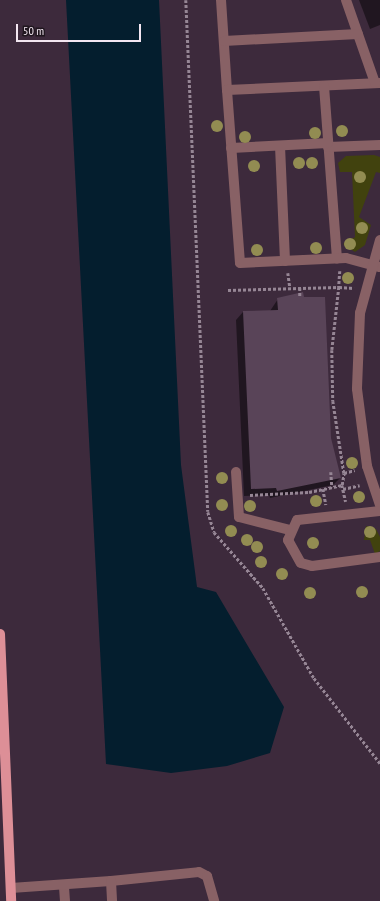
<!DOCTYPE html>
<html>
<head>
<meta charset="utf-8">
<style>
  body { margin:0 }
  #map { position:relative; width:380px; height:901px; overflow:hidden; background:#3d2a3c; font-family:"PT Sans Narrow",sans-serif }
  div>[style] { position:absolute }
  .green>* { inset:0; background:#41420e }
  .water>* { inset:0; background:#041e2e }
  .shadow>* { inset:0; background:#0007 }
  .building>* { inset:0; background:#594458 }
  .path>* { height:2.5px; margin-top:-1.25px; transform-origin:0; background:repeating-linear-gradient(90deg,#968695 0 3px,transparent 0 5px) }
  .minor>* { height:10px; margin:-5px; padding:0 5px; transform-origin:5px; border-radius:5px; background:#886165 }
  .major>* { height:10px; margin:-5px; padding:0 5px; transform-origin:5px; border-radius:5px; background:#dd8f97 }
  .trees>* { width:12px; height:12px; margin:-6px; border-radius:50%; background:#928c52 }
  span { translate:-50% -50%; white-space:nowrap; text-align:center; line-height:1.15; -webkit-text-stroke:3px #1f161e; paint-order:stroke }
  .scale { position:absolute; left:16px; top:24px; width:125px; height:18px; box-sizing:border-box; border:2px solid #f3e6f1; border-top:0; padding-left:5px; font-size:12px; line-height:14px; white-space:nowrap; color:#f3e6f1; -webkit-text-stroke:3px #1f161e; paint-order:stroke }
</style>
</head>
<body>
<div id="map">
  <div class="green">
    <i style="clip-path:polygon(374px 155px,380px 157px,380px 173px,376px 172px,359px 217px,371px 225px,365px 245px,355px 252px,343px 244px,355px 237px,352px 172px,340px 172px,338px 163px,346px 156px)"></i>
    <i style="clip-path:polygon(366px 526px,376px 529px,380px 537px,380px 551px,375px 554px,370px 540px,364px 540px)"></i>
  </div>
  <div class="water">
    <i style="clip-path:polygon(66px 0,159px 0,181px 465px,197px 587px,216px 592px,284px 707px,270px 753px,227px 766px,171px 773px,106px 764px)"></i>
  </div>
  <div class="shadow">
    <i style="clip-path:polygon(359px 0,380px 0,380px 25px,370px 29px)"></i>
    <i style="clip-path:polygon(278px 299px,330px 438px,340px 478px,333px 485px,270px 498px,269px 495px,244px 496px,236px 320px,243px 312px,270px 311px)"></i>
  </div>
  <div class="building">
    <i style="clip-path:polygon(303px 292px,304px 297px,325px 297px,331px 438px,341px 478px,277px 491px,276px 488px,251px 489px,243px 311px,278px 310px,277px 298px)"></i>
  </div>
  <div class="path">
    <i style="left:186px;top:0;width:512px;rotate:87.54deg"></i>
    <i style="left:208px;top:512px;width:21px;rotate:73deg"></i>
    <i style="left:214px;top:532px;width:74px;rotate:48.8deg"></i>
    <i style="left:263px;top:588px;width:103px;rotate:60.5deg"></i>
    <i style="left:314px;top:678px;width:108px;rotate:52.2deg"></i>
    <i style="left:340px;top:271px;width:16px;rotate:94deg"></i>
    <i style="left:339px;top:287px;width:15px;rotate:4deg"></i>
    <i style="left:288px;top:273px;width:15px;rotate:82deg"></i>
    <i style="left:300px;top:288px;width:9px;rotate:90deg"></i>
    <i style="left:228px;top:290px;width:111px;rotate:-1.5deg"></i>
    <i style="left:339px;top:287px;width:63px;rotate:96.3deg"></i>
    <i style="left:332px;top:350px;width:51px;rotate:88.9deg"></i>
    <i style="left:333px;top:401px;width:73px;rotate:81.3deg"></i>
    <i style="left:344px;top:473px;width:11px;rotate:-15deg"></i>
    <i style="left:331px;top:472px;width:15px;rotate:86deg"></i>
    <i style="left:342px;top:485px;width:12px;rotate:-81deg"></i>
    <i style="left:323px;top:489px;width:16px;rotate:79deg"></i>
    <i style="left:343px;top:489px;width:17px;rotate:-13deg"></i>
    <i style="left:250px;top:495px;width:59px;rotate:-2.9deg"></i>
    <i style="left:309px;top:492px;width:34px;rotate:-12deg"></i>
    <i style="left:342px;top:485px;width:17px;rotate:77deg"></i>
  </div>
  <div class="minor">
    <i style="left:221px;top:0;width:90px;rotate:86.2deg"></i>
    <i style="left:227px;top:90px;width:153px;rotate:-2.6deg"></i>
    <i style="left:346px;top:0;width:88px;rotate:70.7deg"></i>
    <i style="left:224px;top:41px;width:134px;rotate:-3deg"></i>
    <i style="left:324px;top:86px;width:173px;rotate:85.7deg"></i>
    <i style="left:227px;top:90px;width:173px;rotate:85.7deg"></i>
    <i style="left:240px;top:263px;width:106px;rotate:-2.7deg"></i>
    <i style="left:346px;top:258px;width:35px;rotate:15deg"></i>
    <i style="left:280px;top:146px;width:115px;rotate:87.5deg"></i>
    <i style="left:328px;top:147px;width:52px;rotate:-2.2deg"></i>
    <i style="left:231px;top:148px;width:97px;rotate:-3deg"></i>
    <i style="left:380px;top:240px;width:76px;rotate:105.3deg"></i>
    <i style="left:360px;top:313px;width:76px;rotate:92.3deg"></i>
    <i style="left:357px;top:389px;width:78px;rotate:82.6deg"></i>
    <i style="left:367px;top:466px;width:41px;rotate:71.6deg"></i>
    <i style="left:236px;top:472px;width:45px;rotate:86.2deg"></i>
    <i style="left:239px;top:517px;width:53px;rotate:14.3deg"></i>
    <i style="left:380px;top:511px;width:83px;rotate:173.8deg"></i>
    <i style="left:297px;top:520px;width:22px;rotate:114deg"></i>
    <i style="left:288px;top:540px;width:26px;rotate:61deg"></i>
    <i style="left:301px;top:563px;width:11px;rotate:15deg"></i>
    <i style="left:312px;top:566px;width:69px;rotate:-7.5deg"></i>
    <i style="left:111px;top:881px;width:88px;rotate:-5.8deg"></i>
    <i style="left:199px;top:872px;width:9px;rotate:27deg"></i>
    <i style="left:207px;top:876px;width:26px;rotate:74deg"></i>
    <i style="left:64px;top:887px;width:14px;rotate:86deg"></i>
    <i style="left:11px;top:888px;width:100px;rotate:-4deg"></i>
    <i style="left:111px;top:881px;width:20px;rotate:87deg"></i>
  </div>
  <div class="major">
    <i style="left:0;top:634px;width:267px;rotate:87.6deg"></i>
  </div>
  <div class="trees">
    <i style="left:217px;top:126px"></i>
    <i style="left:342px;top:131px"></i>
    <i style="left:315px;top:133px"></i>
    <i style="left:245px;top:137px"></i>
    <i style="left:299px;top:163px"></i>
    <i style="left:312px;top:163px"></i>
    <i style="left:254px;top:166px"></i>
    <i style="left:360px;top:177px"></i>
    <i style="left:362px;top:228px"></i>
    <i style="left:350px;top:244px"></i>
    <i style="left:316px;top:248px"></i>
    <i style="left:257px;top:250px"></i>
    <i style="left:348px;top:278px"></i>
    <i style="left:352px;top:463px"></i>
    <i style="left:222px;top:478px"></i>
    <i style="left:359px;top:497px"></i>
    <i style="left:316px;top:501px"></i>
    <i style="left:222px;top:505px"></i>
    <i style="left:250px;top:506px"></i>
    <i style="left:231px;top:531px"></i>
    <i style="left:370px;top:532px"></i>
    <i style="left:247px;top:540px"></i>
    <i style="left:313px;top:543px"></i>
    <i style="left:257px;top:547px"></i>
    <i style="left:261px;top:562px"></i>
    <i style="left:282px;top:574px"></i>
    <i style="left:362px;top:592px"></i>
    <i style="left:310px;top:593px"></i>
  </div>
  <div class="scale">50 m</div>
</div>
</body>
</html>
